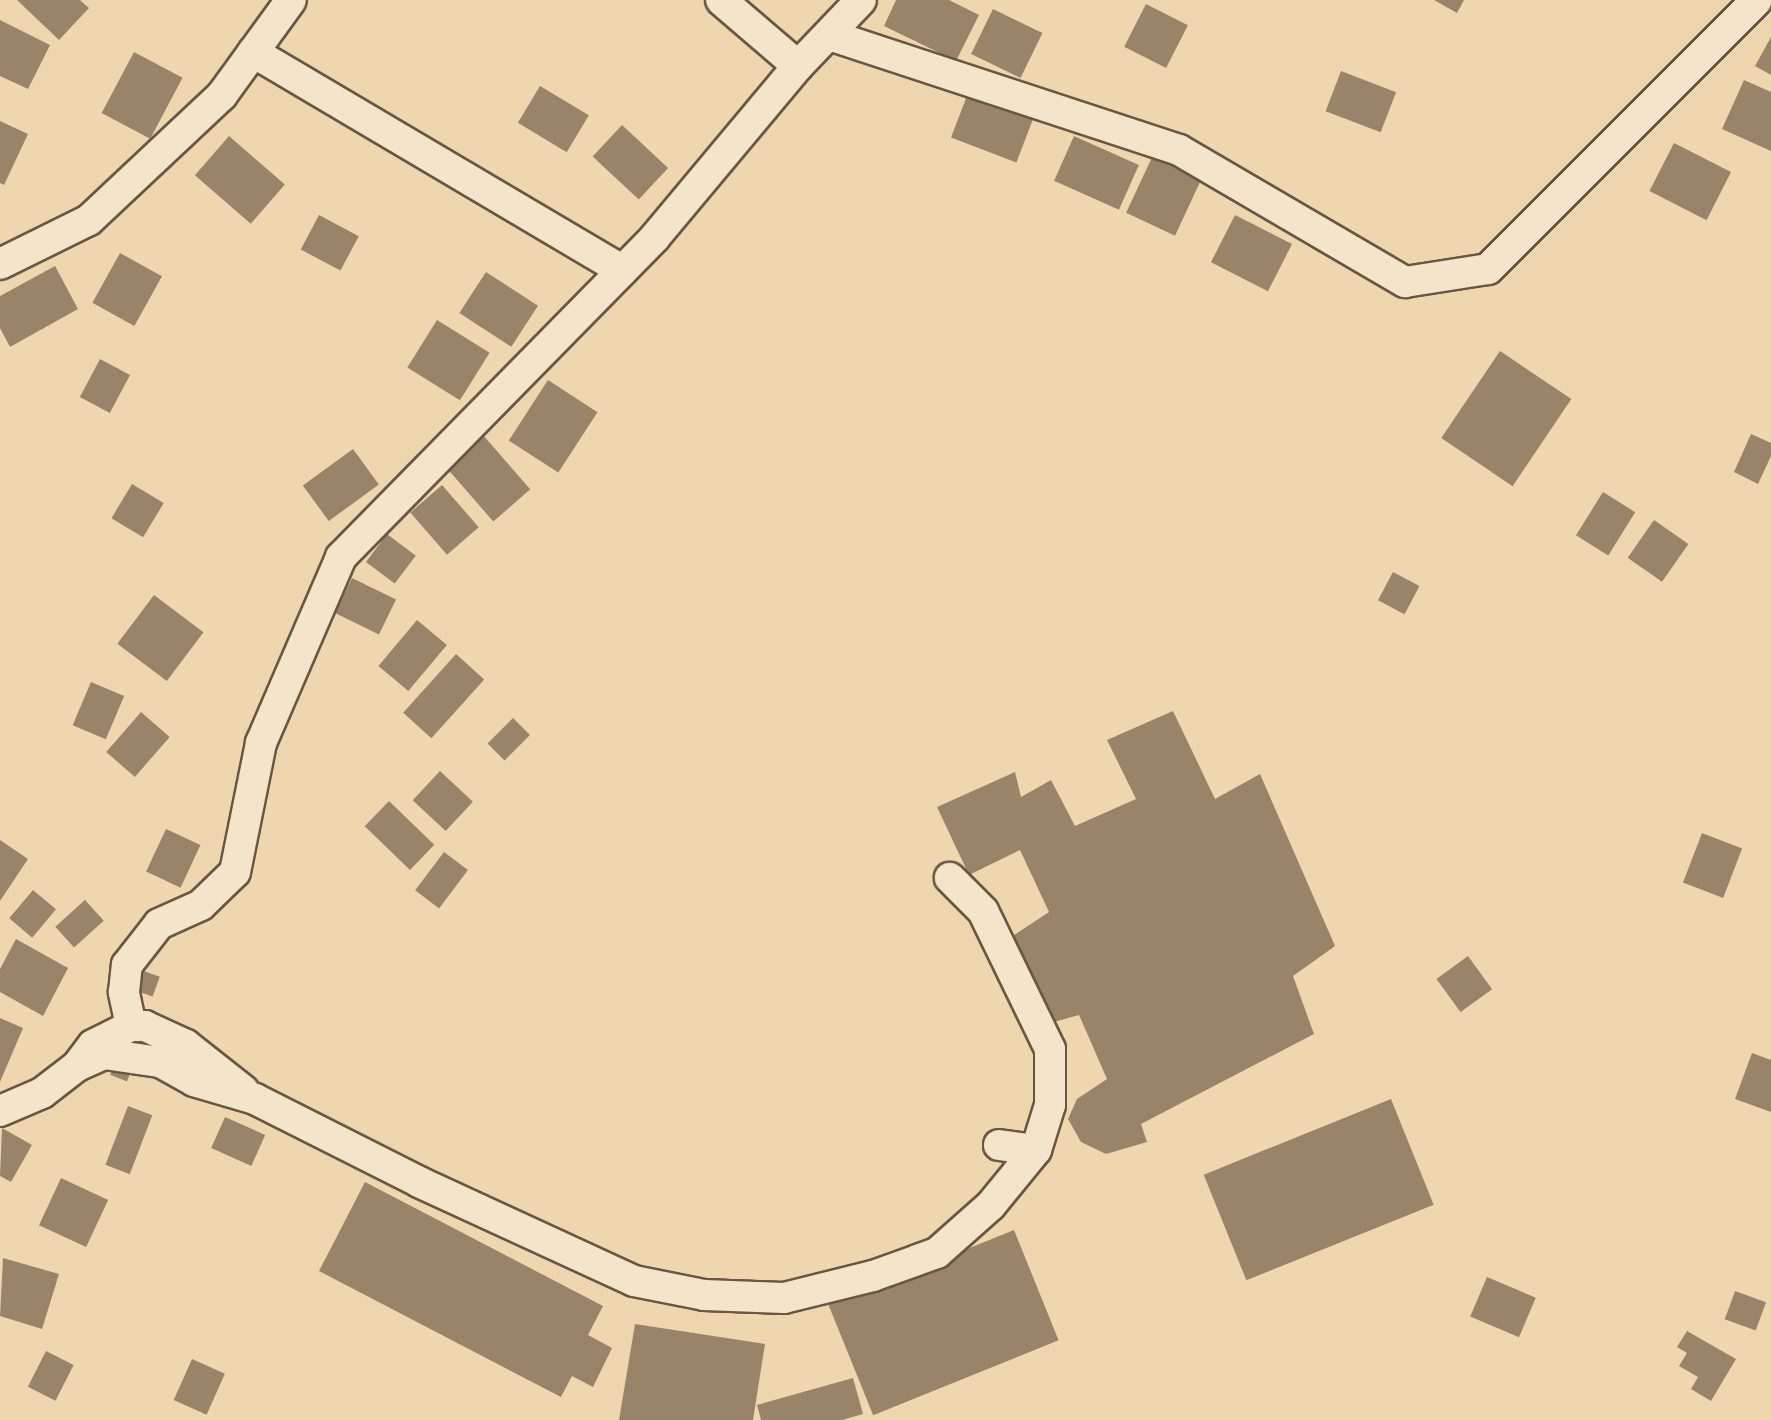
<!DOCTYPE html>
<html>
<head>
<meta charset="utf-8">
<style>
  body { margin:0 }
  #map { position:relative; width:1771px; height:1420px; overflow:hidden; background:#eed7ae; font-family:"IM FELL French Canon",serif }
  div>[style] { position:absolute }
  .building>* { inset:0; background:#998469; transform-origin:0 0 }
  .roads { filter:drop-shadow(2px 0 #695643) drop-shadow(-2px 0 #695643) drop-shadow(0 2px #695643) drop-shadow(0 -2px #695643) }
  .street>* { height:30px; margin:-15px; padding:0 15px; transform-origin:15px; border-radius:15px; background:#f4e5ca }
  span { translate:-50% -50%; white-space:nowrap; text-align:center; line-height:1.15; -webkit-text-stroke:6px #f4e5ca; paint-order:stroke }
</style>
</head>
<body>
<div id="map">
  <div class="building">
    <i style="clip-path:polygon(17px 0,80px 0,89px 8px,59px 40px)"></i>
    <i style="clip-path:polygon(896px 0,949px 0,979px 15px,956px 61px,884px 26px)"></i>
    <i style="clip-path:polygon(1434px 0,1464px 0,1457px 13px)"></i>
    <i style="left:1146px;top:4px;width:47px;height:48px;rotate:27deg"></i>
    <i style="left:993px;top:9px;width:55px;height:50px;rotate:26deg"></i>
    <i style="clip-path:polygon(0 20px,50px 45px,28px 89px,0 76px)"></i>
    <i style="clip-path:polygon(1771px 37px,1771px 75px,1755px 66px)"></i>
    <i style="left:134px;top:52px;width:55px;height:69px;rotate:28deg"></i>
    <i style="left:1341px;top:71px;width:59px;height:43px;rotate:21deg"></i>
    <i style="clip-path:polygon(1744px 80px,1771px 92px,1771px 151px,1722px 129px)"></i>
    <i style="left:540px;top:86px;width:57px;height:43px;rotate:31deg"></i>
    <i style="left:970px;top:88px;width:70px;height:53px;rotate:21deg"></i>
    <i style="clip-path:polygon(0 121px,28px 134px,4px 185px,0 183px)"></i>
    <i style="left:622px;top:125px;width:63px;height:43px;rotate:43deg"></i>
    <i style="left:229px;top:136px;width:74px;height:52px;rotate:41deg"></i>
    <i style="left:1074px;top:136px;width:71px;height:49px;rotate:24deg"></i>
    <i style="left:1674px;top:143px;width:64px;height:54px;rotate:27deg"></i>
    <i style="left:1154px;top:153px;width:54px;height:66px;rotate:25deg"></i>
    <i style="left:319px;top:215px;width:45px;height:39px;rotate:28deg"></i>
    <i style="left:1235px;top:215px;width:64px;height:53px;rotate:27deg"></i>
    <i style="left:120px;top:253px;width:48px;height:57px;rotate:29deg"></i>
    <i style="clip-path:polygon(55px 266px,78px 309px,10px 347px,0 328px,0 296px)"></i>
    <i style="left:486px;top:272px;width:62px;height:49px;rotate:33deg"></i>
    <i style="left:437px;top:320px;width:62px;height:56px;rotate:32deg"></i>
    <i style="left:1500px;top:351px;width:86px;height:105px;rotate:34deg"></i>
    <i style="left:100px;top:359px;width:34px;height:43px;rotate:28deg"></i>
    <i style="left:548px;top:380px;width:59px;height:72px;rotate:33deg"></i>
    <i style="clip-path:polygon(1751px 434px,1771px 443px,1771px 456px,1758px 484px,1734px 472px)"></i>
    <i style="left:483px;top:435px;width:72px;height:49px;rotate:49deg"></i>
    <i style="left:353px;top:449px;width:44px;height:62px;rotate:54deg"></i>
    <i style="left:132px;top:484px;width:37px;height:40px;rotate:31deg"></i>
    <i style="left:442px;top:485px;width:56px;height:42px;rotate:49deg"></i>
    <i style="left:1603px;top:492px;width:38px;height:51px;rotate:32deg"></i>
    <i style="left:1654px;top:520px;width:42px;height:46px;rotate:35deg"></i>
    <i style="left:387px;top:534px;width:36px;height:35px;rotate:37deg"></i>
    <i style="left:1393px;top:572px;width:30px;height:32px;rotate:28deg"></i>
    <i style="left:352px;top:578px;width:49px;height:39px;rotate:26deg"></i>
    <i style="left:154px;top:595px;width:62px;height:61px;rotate:37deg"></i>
    <i style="left:417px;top:620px;width:39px;height:60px;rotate:40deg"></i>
    <i style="left:456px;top:654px;width:38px;height:79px;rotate:42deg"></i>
    <i style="left:91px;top:682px;width:36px;height:47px;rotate:23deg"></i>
    <i style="clip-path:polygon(1173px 711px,1215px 799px,1260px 774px,1335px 946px,1293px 976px,1314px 1034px,1141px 1124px,1147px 1142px,1106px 1154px,1081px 1142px,1068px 1119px,1077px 1099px,1107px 1079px,1079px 1015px,1054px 1022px,1011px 937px,1049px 912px,1020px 850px,969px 875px,937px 807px,1015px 772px,1021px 797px,1051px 780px,1075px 826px,1136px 799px,1107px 740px)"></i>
    <i style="left:141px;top:712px;width:38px;height:53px;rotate:41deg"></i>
    <i style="left:513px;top:718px;width:24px;height:36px;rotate:45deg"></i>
    <i style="left:440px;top:771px;width:45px;height:40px;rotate:43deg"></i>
    <i style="left:389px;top:801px;width:63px;height:35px;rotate:44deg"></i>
    <i style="left:166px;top:829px;width:38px;height:47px;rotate:25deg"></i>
    <i style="left:1702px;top:833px;width:43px;height:53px;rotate:21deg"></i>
    <i style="clip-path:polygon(0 840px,28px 859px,0 901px)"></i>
    <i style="left:444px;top:852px;width:30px;height:48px;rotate:37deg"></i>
    <i style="left:33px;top:890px;width:30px;height:37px;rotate:40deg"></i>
    <i style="left:85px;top:900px;width:28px;height:40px;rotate:48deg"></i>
    <i style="clip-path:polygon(16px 939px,68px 968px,43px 1016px,0 992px,0 969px)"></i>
    <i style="left:1468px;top:956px;width:41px;height:39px;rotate:54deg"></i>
    <i style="left:141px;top:970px;width:20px;height:21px;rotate:20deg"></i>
    <i style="clip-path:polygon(0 1018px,23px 1028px,0 1082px)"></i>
    <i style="clip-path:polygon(1752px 1053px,1771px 1060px,1771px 1112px,1735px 1099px)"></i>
    <i style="left:117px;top:1058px;width:18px;height:18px;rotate:22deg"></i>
    <i style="left:1391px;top:1099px;width:114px;height:202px;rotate:68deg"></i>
    <i style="left:128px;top:1106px;width:26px;height:63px;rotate:21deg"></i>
    <i style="left:225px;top:1117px;width:44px;height:34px;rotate:24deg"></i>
    <i style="clip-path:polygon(2px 1128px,32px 1145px,11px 1182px,0 1176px)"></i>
    <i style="left:61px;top:1178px;width:52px;height:52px;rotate:25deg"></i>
    <i style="clip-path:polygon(365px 1182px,603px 1306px,588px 1335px,612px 1348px,593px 1387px,572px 1376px,561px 1397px,319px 1271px)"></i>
    <i style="left:1014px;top:1230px;width:119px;height:200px;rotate:68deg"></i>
    <i style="clip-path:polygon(3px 1258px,59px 1274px,42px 1329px,0 1316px)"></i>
    <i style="left:1487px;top:1277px;width:53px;height:43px;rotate:23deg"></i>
    <i style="left:1735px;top:1291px;width:33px;height:30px;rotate:20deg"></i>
    <i style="clip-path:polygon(635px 1324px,765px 1344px,753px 1420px,619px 1420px)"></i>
    <i style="clip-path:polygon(1687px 1331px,1736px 1359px,1711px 1401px,1691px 1389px,1698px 1377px,1679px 1366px,1687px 1353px,1677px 1347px)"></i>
    <i style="left:46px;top:1351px;width:31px;height:40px;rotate:27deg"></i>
    <i style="left:192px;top:1359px;width:36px;height:45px;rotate:24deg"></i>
    <i style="clip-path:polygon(853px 1378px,863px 1414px,842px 1420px,761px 1420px,757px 1405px)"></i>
  </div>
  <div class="roads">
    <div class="street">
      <i style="left:721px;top:0;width:101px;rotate:40.6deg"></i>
      <i style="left:829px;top:35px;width:368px;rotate:18.2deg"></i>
      <i style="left:1179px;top:150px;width:262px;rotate:30.3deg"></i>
      <i style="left:1405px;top:282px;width:84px;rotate:-8.9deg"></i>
      <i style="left:1488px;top:269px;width:380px;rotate:-45deg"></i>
      <i style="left:253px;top:52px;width:429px;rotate:30.6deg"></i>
      <i style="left:0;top:264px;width:99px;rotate:-26.3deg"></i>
      <i style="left:89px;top:220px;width:183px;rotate:-43.2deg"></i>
      <i style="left:222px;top:95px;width:117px;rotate:-54deg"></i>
      <i style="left:131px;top:1026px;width:35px;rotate:-102deg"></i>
      <i style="left:124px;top:992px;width:27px;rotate:-84deg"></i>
      <i style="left:127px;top:965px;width:52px;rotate:-52deg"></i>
      <i style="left:159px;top:924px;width:46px;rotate:-24.3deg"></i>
      <i style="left:201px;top:905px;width:47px;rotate:-44.1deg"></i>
      <i style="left:235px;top:872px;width:132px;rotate:-78.6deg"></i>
      <i style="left:261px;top:743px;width:202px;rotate:-66.7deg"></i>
      <i style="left:341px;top:557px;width:448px;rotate:-45.5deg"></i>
      <i style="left:655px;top:237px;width:223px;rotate:-50.1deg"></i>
      <i style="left:798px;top:66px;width:91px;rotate:-46.3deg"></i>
      <i style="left:77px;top:1066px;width:30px;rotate:-24deg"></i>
      <i style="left:104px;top:1054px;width:57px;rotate:8.1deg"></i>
      <i style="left:160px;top:1062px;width:39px;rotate:29deg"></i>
      <i style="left:194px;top:1081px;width:64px;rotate:16.4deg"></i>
      <i style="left:255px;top:1099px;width:184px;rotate:26.8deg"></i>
      <i style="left:419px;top:1182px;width:237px;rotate:24.7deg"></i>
      <i style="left:634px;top:1281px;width:71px;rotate:11.3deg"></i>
      <i style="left:704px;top:1295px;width:80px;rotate:2.1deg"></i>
      <i style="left:784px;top:1298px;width:92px;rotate:-13.9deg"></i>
      <i style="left:873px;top:1276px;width:68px;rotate:-19.8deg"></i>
      <i style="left:937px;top:1253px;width:72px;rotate:-41.6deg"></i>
      <i style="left:991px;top:1205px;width:71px;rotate:-50.7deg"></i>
      <i style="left:1036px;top:1150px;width:47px;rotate:-72.7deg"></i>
      <i style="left:1050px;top:1105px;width:56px;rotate:-90deg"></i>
      <i style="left:1050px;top:1049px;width:153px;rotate:-115.9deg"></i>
      <i style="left:983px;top:911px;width:47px;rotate:-135deg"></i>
      <i style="left:0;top:1111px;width:46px;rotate:-23.2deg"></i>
      <i style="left:42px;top:1093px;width:44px;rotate:-37.6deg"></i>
      <i style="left:77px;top:1066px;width:26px;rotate:-53deg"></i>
      <i style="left:93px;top:1045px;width:42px;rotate:-26.6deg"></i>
      <i style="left:131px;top:1026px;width:14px"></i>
      <i style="left:145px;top:1026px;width:45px;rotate:24.9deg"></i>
      <i style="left:186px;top:1045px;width:73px;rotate:38.3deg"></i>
      <i style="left:999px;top:1145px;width:37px;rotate:8deg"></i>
    </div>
  </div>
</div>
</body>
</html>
